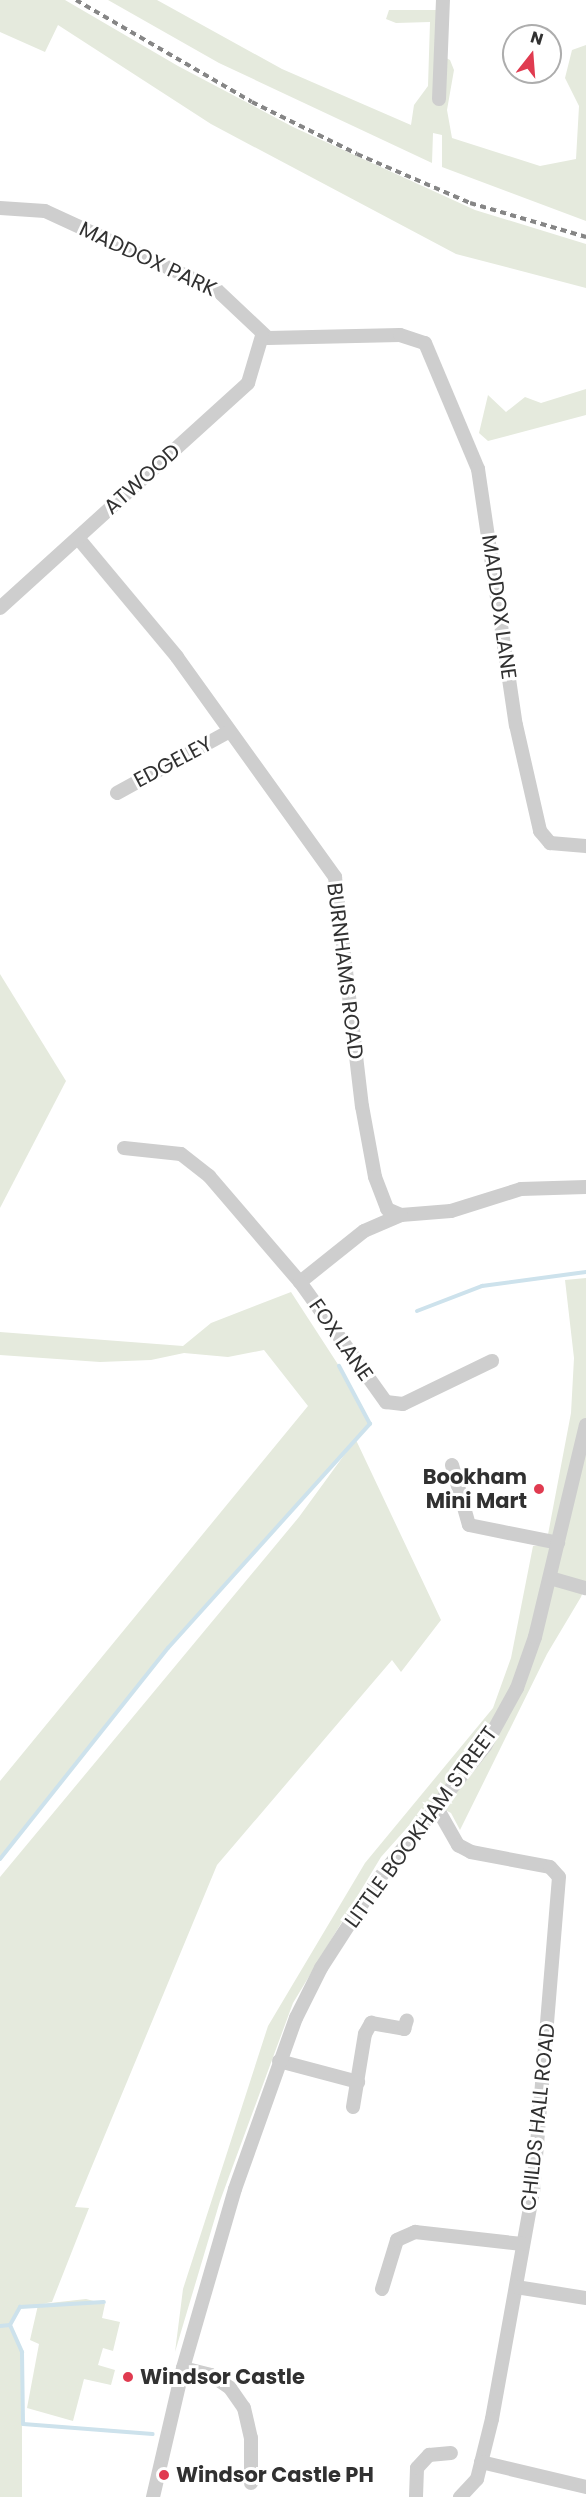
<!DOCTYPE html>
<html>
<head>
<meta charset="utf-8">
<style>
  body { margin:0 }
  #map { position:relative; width:586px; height:2497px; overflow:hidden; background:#fff; font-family:Poppins,sans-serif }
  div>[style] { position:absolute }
  .green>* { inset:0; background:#e5eadd }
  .stream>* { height:4px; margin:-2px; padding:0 2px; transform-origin:2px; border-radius:2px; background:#cde2ec }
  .minor>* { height:14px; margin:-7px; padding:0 7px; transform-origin:7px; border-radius:7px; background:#cecece }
  .rail>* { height:4px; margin-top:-2px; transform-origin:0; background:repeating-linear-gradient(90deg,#868686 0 6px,transparent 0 10.5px) }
  .dots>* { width:16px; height:16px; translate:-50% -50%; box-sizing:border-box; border:3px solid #fff; border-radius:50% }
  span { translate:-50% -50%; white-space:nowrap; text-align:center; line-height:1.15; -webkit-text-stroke:6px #fff; paint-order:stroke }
  .street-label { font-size:21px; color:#313131 }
  .poi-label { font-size:21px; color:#313131; font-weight:700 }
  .right { translate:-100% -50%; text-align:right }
  .left { translate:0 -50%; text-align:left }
  .north { position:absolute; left:502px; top:24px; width:60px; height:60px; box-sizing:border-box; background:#fff; border:2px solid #adadad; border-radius:50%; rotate:17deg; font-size:16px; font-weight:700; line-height:24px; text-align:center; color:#313131 }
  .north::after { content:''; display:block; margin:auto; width:21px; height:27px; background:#e03b50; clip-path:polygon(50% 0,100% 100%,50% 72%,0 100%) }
</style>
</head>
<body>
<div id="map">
  <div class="green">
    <i style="clip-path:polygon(0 0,65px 0,178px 66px,293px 127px,475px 210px,586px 244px,586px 288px,456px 254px,211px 124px,58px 25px,45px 52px,0 32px)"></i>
    <i style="clip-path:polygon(108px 0,157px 0,282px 69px,411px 125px,414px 105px,428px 86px,430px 22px,396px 23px,386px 19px,389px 10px,438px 10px,437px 53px,450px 60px,454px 70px,447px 110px,452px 138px,540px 166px,576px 159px,579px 106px,565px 78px,572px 50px,586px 45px,586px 221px,442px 167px,442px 135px,433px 133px,432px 163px,219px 63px)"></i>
    <i style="clip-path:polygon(586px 389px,586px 415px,488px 441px,479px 433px,488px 395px,506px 412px,525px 397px,541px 403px)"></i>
    <i style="clip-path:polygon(0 974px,66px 1081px,0 1208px)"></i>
    <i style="clip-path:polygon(586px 1278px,586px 1583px,581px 1597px,547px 1654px,460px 1830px,451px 1813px,430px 1802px,381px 1857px,293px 2003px,220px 2201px,175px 2352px,183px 2289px,268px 2026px,365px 1863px,493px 1708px,511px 1658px,533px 1546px,546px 1545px,571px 1413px,574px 1358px,565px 1280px)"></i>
    <i style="clip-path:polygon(291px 1292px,339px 1366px,370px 1424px,356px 1440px,441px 1620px,401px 1672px,392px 1660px,217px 1865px,75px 2207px,89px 2208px,52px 2302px,41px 2304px,86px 2299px,105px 2304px,102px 2318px,120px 2322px,113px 2351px,103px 2348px,98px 2365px,115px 2370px,111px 2385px,84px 2379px,73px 2421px,27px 2408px,39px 2344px,30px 2340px,38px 2305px,20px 2307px,10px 2325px,22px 2352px,22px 2497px,0 2497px,0 1877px,299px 1517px,350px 1447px,168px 1648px,0 1859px,0 1781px,308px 1406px,264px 1350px,228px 1357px,184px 1353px,151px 1360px,100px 1362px,0 1355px,0 1332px,183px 1346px,211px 1323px)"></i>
  </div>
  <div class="stream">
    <i style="left:417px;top:1311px;width:70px;rotate:-21deg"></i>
    <i style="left:482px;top:1286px;width:105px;rotate:-7.7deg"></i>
    <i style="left:0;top:1859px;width:270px;rotate:-51.5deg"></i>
    <i style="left:168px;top:1648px;width:302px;rotate:-48deg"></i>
    <i style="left:370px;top:1424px;width:66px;rotate:-118.1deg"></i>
    <i style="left:10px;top:2325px;width:30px;rotate:66deg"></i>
    <i style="left:22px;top:2352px;width:72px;rotate:89.2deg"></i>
    <i style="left:23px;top:2424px;width:130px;rotate:4.4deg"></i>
    <i style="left:10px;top:2325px;width:21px;rotate:-61deg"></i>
    <i style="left:20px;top:2307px;width:84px;rotate:-3.4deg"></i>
    <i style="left:0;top:2326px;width:10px;rotate:-6deg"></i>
  </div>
  <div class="minor">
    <i style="left:439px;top:99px;width:99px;rotate:-87.7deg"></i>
    <i style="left:0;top:208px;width:45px;rotate:3.8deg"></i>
    <i style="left:45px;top:211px;width:189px;rotate:24.7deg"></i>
    <i style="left:217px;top:290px;width:70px;rotate:43.3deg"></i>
    <i style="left:268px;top:338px;width:132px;rotate:-1.3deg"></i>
    <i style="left:400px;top:335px;width:26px;rotate:18deg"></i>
    <i style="left:425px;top:343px;width:137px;rotate:67.2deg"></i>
    <i style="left:478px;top:469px;width:259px;rotate:81.6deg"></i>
    <i style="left:516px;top:725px;width:109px;rotate:77.2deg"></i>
    <i style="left:540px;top:831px;width:16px;rotate:50deg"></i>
    <i style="left:550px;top:843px;width:36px;rotate:5deg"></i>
    <i style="left:78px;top:538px;width:155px;rotate:50.2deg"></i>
    <i style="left:177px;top:657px;width:271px;rotate:54.3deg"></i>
    <i style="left:335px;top:877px;width:231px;rotate:83.3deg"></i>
    <i style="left:362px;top:1106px;width:72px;rotate:79.6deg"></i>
    <i style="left:375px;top:1177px;width:34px;rotate:69deg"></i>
    <i style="left:387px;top:1209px;width:15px;rotate:23deg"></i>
    <i style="left:401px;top:1215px;width:50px;rotate:-4.6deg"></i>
    <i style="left:451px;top:1211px;width:73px;rotate:-17.4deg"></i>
    <i style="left:521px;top:1189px;width:65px;rotate:-1.8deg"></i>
    <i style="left:0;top:608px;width:335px;rotate:-42.2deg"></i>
    <i style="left:248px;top:383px;width:49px;rotate:-73.4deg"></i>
    <i style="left:117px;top:793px;width:127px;rotate:-28.8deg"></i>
    <i style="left:124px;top:1148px;width:57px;rotate:6deg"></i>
    <i style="left:181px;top:1154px;width:36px;rotate:38deg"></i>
    <i style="left:209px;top:1176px;width:140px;rotate:49.4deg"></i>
    <i style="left:401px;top:1215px;width:40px;rotate:156.6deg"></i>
    <i style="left:364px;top:1231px;width:82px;rotate:141.4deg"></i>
    <i style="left:300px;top:1282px;width:148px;rotate:54.4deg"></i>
    <i style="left:386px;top:1402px;width:17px;rotate:7deg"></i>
    <i style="left:403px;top:1404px;width:99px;rotate:-25.8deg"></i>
    <i style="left:452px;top:1465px;width:62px;rotate:74.2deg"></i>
    <i style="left:469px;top:1525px;width:91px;rotate:11.4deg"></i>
    <i style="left:550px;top:1578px;width:37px;rotate:16deg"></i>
    <i style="left:437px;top:1808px;width:43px;rotate:60.4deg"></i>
    <i style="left:458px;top:1845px;width:15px;rotate:28deg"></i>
    <i style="left:471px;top:1852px;width:80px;rotate:10.8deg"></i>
    <i style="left:550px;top:1867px;width:13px;rotate:48deg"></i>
    <i style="left:559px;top:1877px;width:315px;rotate:94.7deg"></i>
    <i style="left:533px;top:2191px;width:232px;rotate:100.2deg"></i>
    <i style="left:492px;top:2419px;width:62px;rotate:104deg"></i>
    <i style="left:477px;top:2479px;width:25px;rotate:133deg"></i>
    <i style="left:279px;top:2061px;width:82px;rotate:14.9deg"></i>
    <i style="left:353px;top:2107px;width:74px;rotate:-80.7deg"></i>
    <i style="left:365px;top:2034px;width:13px;rotate:-61deg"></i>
    <i style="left:371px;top:2023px;width:34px;rotate:10deg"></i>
    <i style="left:404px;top:2029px;width:9px;rotate:-72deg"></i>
    <i style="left:516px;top:2287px;width:71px;rotate:8.9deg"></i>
    <i style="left:382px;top:2289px;width:51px;rotate:-73deg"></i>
    <i style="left:397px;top:2240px;width:20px;rotate:-24deg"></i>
    <i style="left:415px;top:2232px;width:108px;rotate:6.4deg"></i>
    <i style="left:183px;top:2368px;width:29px;rotate:14deg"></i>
    <i style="left:211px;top:2375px;width:23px;rotate:34deg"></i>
    <i style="left:230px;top:2388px;width:24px;rotate:55deg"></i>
    <i style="left:244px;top:2408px;width:31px;rotate:77deg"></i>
    <i style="left:251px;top:2438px;width:45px;rotate:90deg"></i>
    <i style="left:481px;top:2462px;width:108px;rotate:13.4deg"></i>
    <i style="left:153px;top:2497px;width:132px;rotate:-76.9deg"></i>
    <i style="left:183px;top:2368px;width:186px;rotate:-73.8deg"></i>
    <i style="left:235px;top:2189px;width:182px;rotate:-70.4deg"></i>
    <i style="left:296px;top:2018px;width:56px;rotate:-63.4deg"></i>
    <i style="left:321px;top:1968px;width:103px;rotate:-57.2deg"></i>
    <i style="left:377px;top:1881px;width:173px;rotate:-51.3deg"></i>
    <i style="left:485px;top:1746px;width:66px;rotate:-61.1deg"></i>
    <i style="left:517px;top:1688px;width:54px;rotate:-70.6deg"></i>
    <i style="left:535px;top:1637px;width:218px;rotate:-76.5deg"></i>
    <i style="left:416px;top:2497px;width:29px;rotate:-88deg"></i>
    <i style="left:417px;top:2468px;width:18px;rotate:-47deg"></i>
    <i style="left:429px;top:2455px;width:22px;rotate:-5deg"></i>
  </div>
  <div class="rail">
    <i style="left:76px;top:0;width:203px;rotate:30.1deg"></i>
    <i style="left:252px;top:102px;width:117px;rotate:26.3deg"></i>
    <i style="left:357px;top:154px;width:123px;rotate:23.4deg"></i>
    <i style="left:470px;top:203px;width:121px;rotate:16.3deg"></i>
  </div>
  <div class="dots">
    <i style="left:539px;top:1489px;background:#e03b50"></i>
    <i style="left:128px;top:2377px;background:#e03b50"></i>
    <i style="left:164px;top:2475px;background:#e03b50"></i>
  </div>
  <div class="street-label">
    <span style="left:148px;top:259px;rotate:25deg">MADDOX PARK</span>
    <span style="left:142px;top:479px;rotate:-42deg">ATWOOD</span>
    <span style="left:499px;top:607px;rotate:82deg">MADDOX LANE</span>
    <span style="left:173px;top:762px;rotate:-28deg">EDGELEY</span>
    <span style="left:345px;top:971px;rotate:83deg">BURNHAMS ROAD</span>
    <span style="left:341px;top:1340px;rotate:55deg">FOX LANE</span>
    <span style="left:421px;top:1827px;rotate:-54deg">LITTLE BOOKHAM STREET</span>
    <span style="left:538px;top:2117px;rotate:-84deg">CHILDS HALL ROAD</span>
  </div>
  <div class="poi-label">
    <span class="right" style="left:527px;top:1489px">Bookham<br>Mini Mart</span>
    <span class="left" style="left:140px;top:2377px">Windsor Castle</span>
    <span class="left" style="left:176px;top:2475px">Windsor Castle PH</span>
  </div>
  <div class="north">N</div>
</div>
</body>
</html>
